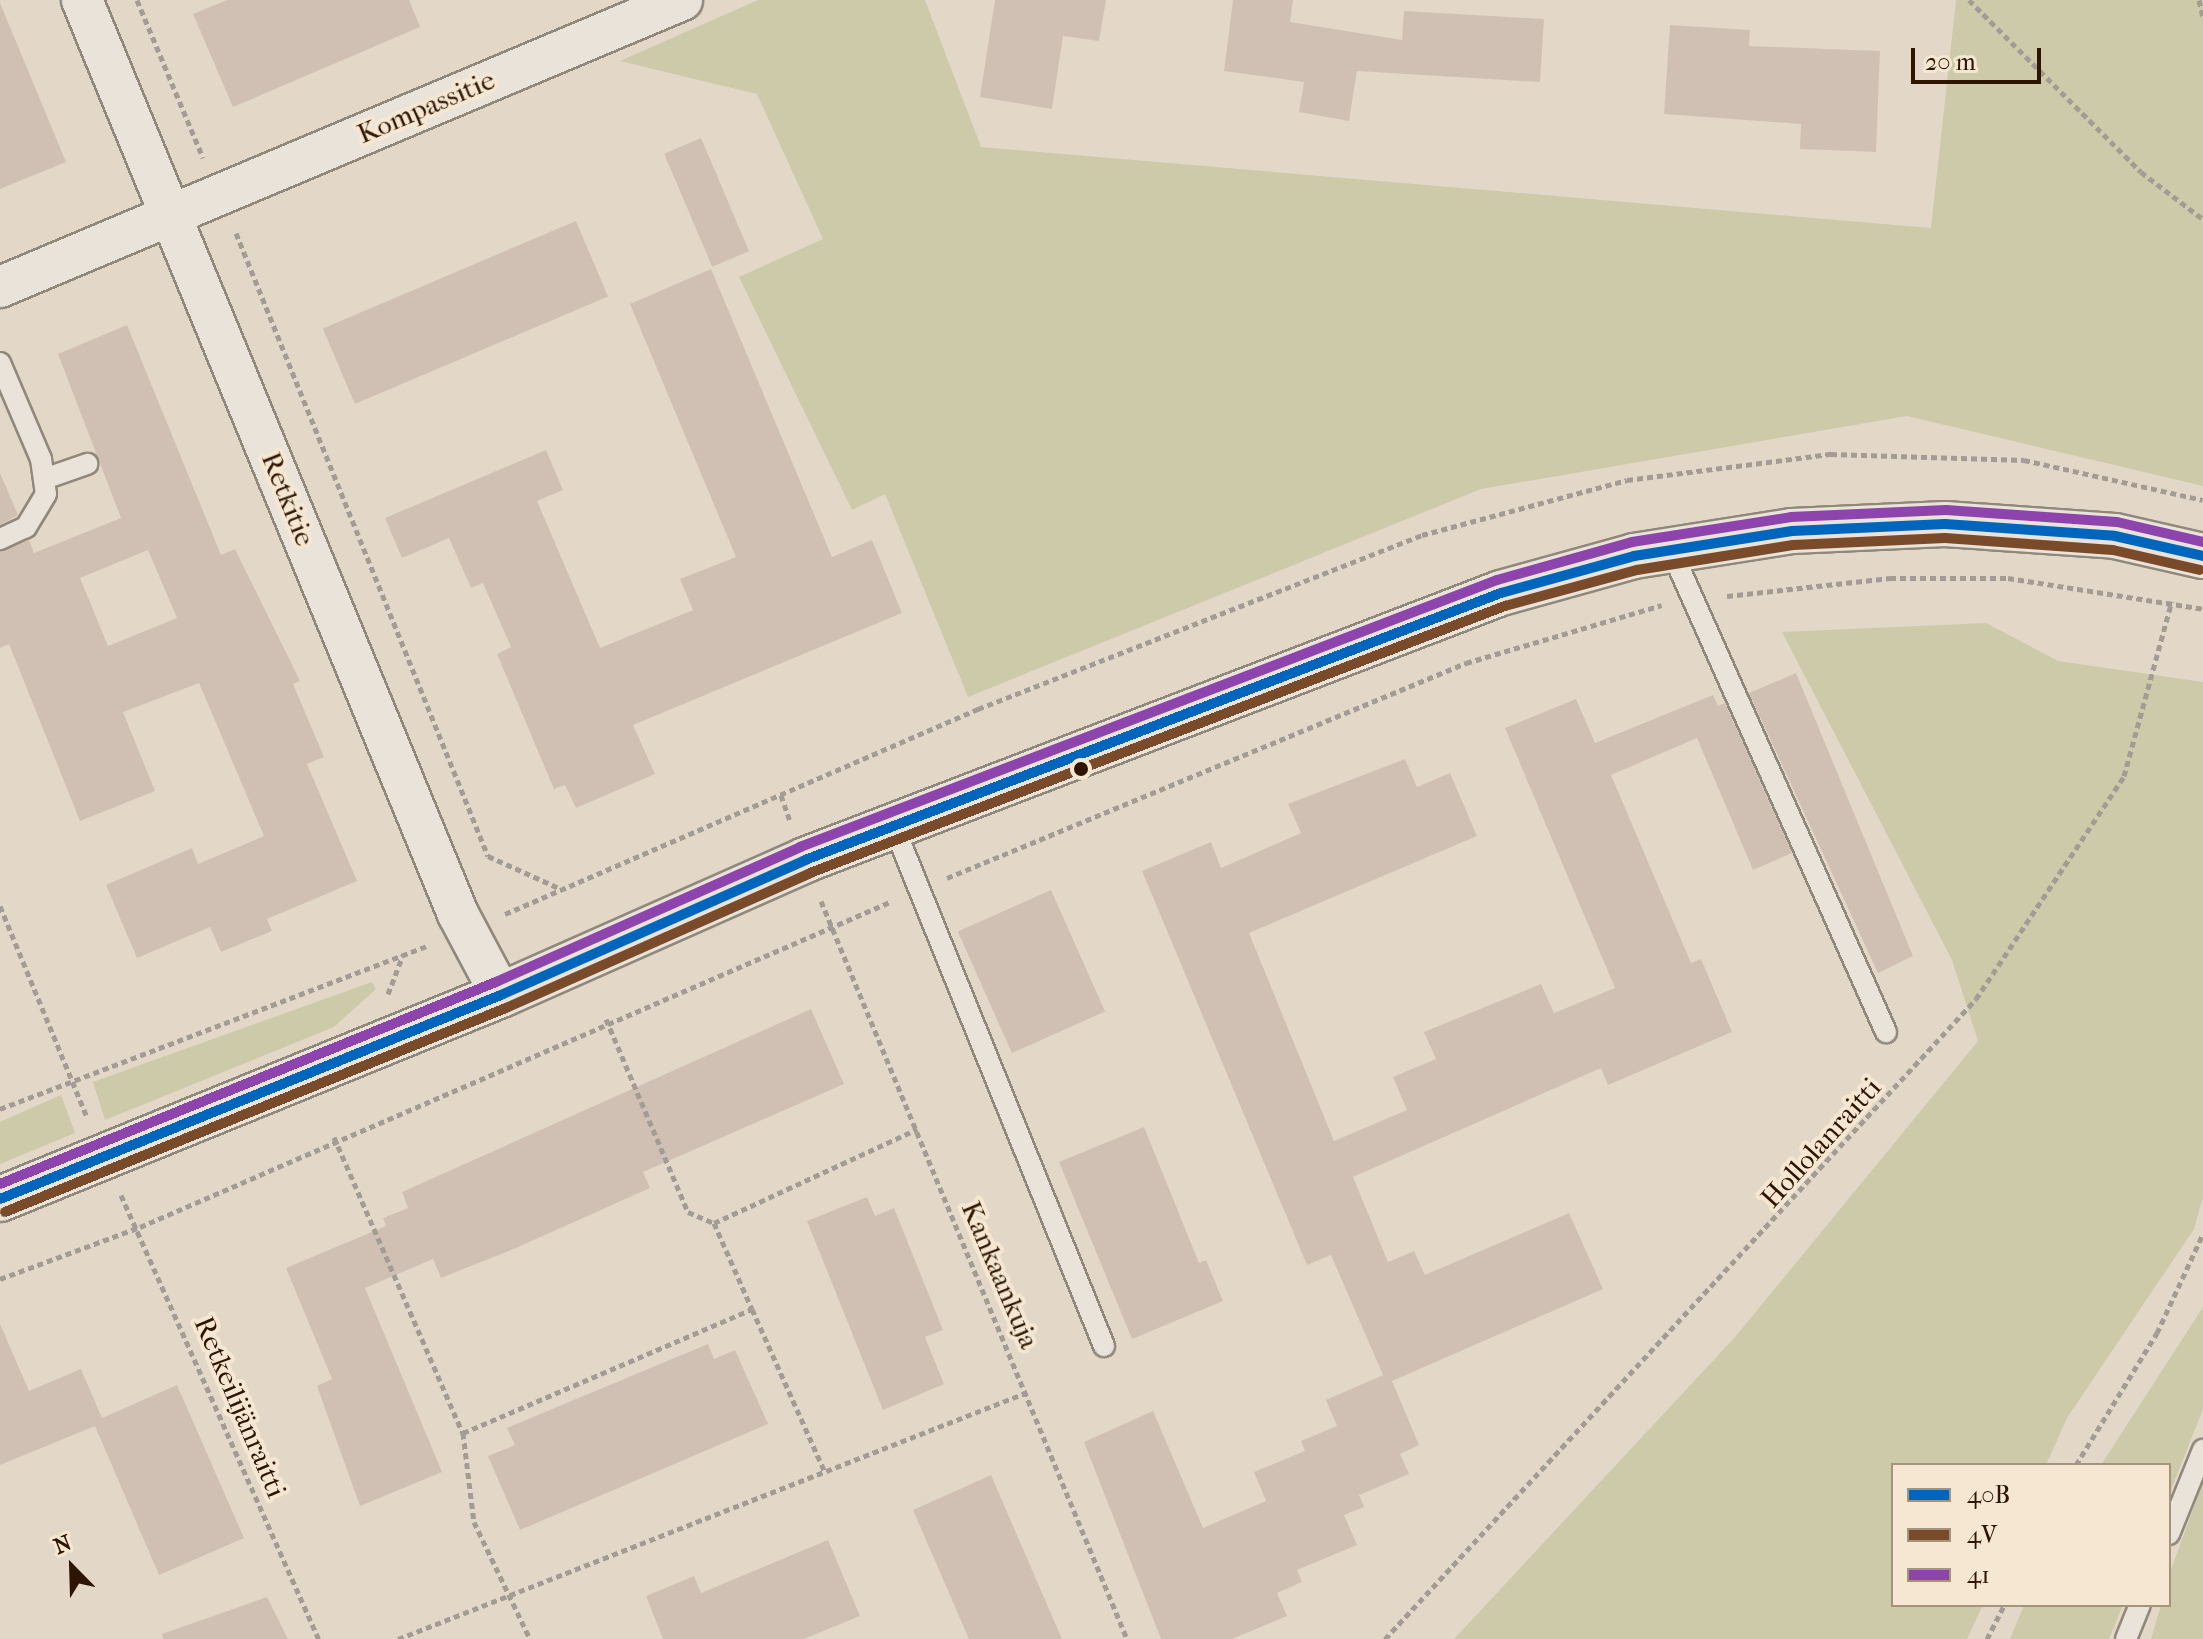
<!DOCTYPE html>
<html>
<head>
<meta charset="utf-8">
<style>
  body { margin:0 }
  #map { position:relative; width:2203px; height:1639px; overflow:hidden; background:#e3d8c7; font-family:"IM FELL French Canon",serif }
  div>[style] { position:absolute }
  .green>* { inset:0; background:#cccaa8 }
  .building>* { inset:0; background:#d0c0b4; transform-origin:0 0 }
  .path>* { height:5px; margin-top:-2.5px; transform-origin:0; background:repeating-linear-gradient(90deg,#a39c94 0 6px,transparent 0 10px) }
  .roads { filter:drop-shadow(2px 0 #91887c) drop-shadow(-2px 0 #91887c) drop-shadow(0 2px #91887c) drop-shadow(0 -2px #91887c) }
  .service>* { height:20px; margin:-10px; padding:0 10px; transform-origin:10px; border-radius:10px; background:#e9e3da }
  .minor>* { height:40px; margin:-20px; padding:0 20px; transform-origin:20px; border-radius:20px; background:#e9e3da }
  .secondary>* { height:44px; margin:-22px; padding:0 22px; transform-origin:22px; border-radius:22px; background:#e9e3da }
  .bus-1>* { height:10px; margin:-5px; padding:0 5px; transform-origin:5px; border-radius:5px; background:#0065bd }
  .bus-2>* { height:10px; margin:-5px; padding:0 5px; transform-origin:5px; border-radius:5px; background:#7a4b2a }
  .bus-3>* { height:10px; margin:-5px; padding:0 5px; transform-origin:5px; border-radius:5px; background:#8e44ad }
  .dots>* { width:22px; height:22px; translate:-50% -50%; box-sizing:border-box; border:4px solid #f5e7d2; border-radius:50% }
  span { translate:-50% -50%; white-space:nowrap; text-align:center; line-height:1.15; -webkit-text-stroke:8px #f5e7d2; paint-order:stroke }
  .street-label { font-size:28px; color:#2e1500 }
  .legend { position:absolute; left:1891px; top:1463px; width:280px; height:144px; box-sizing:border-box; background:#f5e7d2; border:2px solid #a5937e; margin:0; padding:10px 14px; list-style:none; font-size:24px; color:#2e1500 }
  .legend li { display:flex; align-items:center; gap:16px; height:40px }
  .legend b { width:40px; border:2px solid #a5937e }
  .north { position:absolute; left:32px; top:1527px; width:80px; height:80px; -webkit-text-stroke:6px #f5e7d2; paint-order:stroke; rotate:337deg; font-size:22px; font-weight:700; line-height:32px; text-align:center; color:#2e1500 }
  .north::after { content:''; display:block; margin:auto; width:28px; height:36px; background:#2e1500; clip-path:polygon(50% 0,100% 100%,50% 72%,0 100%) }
  .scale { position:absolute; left:1911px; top:48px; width:130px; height:36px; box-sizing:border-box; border:4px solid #2e1500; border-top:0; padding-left:10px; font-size:24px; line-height:28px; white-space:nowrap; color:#2e1500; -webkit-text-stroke:6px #f5e7d2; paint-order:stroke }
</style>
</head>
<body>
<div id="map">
  <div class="green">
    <i style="clip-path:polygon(758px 0,925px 0,981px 147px,1931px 228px,1956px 0,2203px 0,2203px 486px,1907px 416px,1481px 489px,968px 697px,885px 494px,852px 510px,739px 277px,823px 239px,757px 94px,620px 61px)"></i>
    <i style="clip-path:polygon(1986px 623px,2058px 661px,2203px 682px,2203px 1197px,2194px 1229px,2067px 1418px,2046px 1465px,1893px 1465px,1893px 1605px,1983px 1605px,1967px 1639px,1454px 1639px,1736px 1336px,1978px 1041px,1952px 960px,1782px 632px)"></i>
    <i style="clip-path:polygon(372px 982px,376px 989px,334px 1027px,105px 1120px,93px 1082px)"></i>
    <i style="clip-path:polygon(61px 1095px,75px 1133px,0 1164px,0 1122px)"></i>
    <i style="clip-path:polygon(2203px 1307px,2203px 1409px,2169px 1495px,2169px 1465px,2101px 1465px)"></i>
    <i style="clip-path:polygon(2203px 1482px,2203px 1639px,2151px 1639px,2161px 1605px,2169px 1605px,2169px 1575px)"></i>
    <i style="clip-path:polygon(2024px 1605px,2123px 1605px,2109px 1639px,2010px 1639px)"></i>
  </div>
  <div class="building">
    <i style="clip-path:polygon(227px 0,409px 0,420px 27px,233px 107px,193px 14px)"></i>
    <i style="clip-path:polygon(995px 0,1106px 0,1099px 41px,1063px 36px,1052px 109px,980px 97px)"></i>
    <i style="clip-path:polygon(1233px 0,1293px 0,1290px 22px,1402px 40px,1404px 11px,1544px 19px,1540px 82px,1357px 71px,1349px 121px,1299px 112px,1304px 82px,1224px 71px)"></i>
    <i style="clip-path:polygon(0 3px,66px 162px,0 189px)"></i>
    <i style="clip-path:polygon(1670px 25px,1750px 30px,1749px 46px,1880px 51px,1876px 152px,1800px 149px,1801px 124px,1664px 114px)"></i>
    <i style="left:701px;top:138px;width:123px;height:40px;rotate:67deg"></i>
    <i style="left:576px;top:221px;width:82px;height:275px;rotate:67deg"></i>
    <i style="clip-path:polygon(711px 269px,832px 557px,872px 540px,902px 613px,633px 725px,655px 774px,576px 808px,565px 785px,554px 789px,497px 654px,511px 647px,483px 583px,471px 588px,449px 538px,402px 558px,385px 518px,546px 450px,563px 490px,537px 501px,600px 648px,693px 610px,680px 579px,736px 557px,630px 304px)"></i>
    <i style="clip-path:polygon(evenodd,127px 325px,221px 555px,235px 549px,300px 681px,293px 684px,324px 757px,307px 764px,357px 881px,267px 919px,272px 931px,221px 952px,210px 927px,137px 958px,106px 885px,192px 848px,198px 864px,264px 836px,199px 683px,123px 712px,155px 791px,80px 821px,9px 644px,0 648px,0 552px,29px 540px,34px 553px,121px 518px,58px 354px,127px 325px,148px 550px,177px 618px,108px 646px,80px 578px,148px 550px)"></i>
    <i style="clip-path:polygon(0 473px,18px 515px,0 525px)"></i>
    <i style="clip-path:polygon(1796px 673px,1913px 956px,1878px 973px,1749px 693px)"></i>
    <i style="clip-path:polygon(1713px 695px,1718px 706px,1725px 703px,1792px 853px,1753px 870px,1697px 738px,1611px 775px,1691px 963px,1701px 959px,1732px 1032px,1608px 1085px,1601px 1068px,1353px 1177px,1388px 1262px,1414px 1251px,1425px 1275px,1569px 1213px,1603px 1289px,1392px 1381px,1419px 1445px,1400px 1454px,1409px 1474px,1359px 1495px,1364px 1507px,1344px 1515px,1357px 1545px,1297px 1570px,1302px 1582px,1277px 1593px,1287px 1616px,1232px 1639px,1161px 1639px,1084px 1442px,1153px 1411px,1203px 1528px,1266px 1501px,1254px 1472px,1305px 1451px,1301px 1441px,1337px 1426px,1326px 1400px,1383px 1375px,1331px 1255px,1307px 1265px,1142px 871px,1211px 842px,1221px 868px,1301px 833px,1288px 804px,1405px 759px,1417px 787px,1450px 773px,1477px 836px,1249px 933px,1334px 1141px,1407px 1110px,1393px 1077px,1436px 1059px,1424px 1032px,1541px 984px,1554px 1013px,1615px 988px,1505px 728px,1576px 699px,1595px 743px)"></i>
    <i style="left:1051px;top:890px;width:133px;height:102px;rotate:66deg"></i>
    <i style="clip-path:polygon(811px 1009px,844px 1084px,643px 1172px,650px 1188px,516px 1248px,441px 1278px,433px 1259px,365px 1288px,442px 1472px,360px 1506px,317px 1386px,332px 1379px,286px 1268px,386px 1226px,383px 1218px,408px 1208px,402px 1192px)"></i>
    <i style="clip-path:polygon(1144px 1127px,1199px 1263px,1206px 1260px,1223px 1301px,1132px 1339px,1059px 1162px)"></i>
    <i style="clip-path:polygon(867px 1197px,875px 1216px,894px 1208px,943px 1330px,925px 1337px,944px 1384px,883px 1410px,807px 1221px)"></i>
    <i style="clip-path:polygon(0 1324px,29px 1391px,81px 1369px,102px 1418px,177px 1385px,244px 1538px,159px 1575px,95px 1426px,0 1465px)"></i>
    <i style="clip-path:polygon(708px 1344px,714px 1359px,735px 1350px,768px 1424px,520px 1530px,488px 1456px,515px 1445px,507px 1428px)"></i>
    <i style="clip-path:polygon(991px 1475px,1062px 1639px,969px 1639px,913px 1510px)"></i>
    <i style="clip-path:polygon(828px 1540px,860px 1616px,804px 1639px,663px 1639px,646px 1596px,694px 1576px,701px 1593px)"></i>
    <i style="clip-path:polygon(267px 1597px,288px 1639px,163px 1639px,162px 1634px)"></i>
  </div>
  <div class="path">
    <i style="left:137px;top:0;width:171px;rotate:67.3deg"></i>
    <i style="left:1969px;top:0;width:243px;rotate:45deg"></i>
    <i style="left:2141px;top:172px;width:78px;rotate:37.2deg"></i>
    <i style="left:2199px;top:0;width:17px;rotate:77deg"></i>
    <i style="left:236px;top:233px;width:672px;rotate:67.98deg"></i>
    <i style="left:488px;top:856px;width:78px;rotate:24.3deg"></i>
    <i style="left:1727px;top:596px;width:164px;rotate:-6.3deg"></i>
    <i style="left:1890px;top:578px;width:118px"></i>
    <i style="left:2008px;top:578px;width:197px;rotate:9deg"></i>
    <i style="left:781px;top:795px;width:28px;rotate:71deg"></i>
    <i style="left:947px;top:878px;width:562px;rotate:-22.5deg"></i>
    <i style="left:1466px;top:663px;width:204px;rotate:-16.5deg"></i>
    <i style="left:821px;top:901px;width:799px;rotate:67.48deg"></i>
    <i style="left:0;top:906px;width:228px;rotate:67.6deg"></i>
    <i style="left:505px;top:914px;width:516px;rotate:-23.43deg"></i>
    <i style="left:978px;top:709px;width:477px;rotate:-21.4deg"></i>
    <i style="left:1422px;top:535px;width:212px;rotate:-15deg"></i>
    <i style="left:1627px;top:480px;width:206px;rotate:-7.3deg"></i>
    <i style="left:1831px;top:454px;width:193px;rotate:1.8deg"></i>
    <i style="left:2024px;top:460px;width:183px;rotate:12.6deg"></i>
    <i style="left:388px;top:994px;width:42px;rotate:-69deg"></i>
    <i style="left:606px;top:1019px;width:210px;rotate:67deg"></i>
    <i style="left:688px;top:1212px;width:28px;rotate:23deg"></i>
    <i style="left:714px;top:1223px;width:224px;rotate:-24.8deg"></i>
    <i style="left:0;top:1109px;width:459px;rotate:-20.9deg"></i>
    <i style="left:334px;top:1137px;width:323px;rotate:66.5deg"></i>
    <i style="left:463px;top:1433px;width:90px;rotate:83deg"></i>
    <i style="left:474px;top:1522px;width:130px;rotate:64.4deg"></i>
    <i style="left:121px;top:1195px;width:486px;rotate:66deg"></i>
    <i style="left:714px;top:1223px;width:94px;rotate:66.2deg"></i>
    <i style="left:0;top:1279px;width:149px;rotate:-20.4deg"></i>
    <i style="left:140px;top:1227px;width:817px;rotate:-23.43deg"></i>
    <i style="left:463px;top:1433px;width:314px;rotate:-23.2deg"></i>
    <i style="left:752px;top:1309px;width:179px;rotate:65.9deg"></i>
    <i style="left:2076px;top:1465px;width:155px;rotate:-58.5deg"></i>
    <i style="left:2157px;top:1333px;width:109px;rotate:-65.1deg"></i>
    <i style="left:398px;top:1639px;width:677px;rotate:-21.41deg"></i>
    <i style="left:1385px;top:1639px;width:871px;rotate:-47.28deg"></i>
    <i style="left:1976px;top:999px;width:268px;rotate:-56.4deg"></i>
    <i style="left:2124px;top:776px;width:181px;rotate:-74.7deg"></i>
    <i style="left:1987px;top:1639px;width:38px;rotate:-63deg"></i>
  </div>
  <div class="roads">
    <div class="service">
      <i style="left:0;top:363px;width:104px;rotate:66.9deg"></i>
      <i style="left:41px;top:459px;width:35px;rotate:82deg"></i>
      <i style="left:46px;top:494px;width:39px;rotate:121deg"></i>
      <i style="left:26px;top:527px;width:29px;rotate:155deg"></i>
      <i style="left:44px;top:479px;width:46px;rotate:-19.2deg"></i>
      <i style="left:1671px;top:550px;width:528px;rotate:65.96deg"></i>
      <i style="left:894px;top:827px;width:560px;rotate:67.97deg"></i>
      <i style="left:2169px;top:1534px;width:91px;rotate:-68deg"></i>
      <i style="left:2126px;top:1639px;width:37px;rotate:-68deg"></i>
    </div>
    <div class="minor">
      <i style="left:82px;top:0;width:988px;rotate:67.64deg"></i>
      <i style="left:458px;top:914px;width:92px;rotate:62deg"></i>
      <i style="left:0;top:287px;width:740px;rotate:-22.82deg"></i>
    </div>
    <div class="secondary">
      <i style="left:0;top:1199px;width:541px;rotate:-22.16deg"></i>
      <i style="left:501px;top:995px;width:333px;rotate:-23.9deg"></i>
      <i style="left:805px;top:860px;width:745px;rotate:-20.99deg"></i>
      <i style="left:1501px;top:593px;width:138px;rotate:-15.5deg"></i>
      <i style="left:1634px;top:556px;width:160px;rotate:-9deg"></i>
      <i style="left:1792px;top:531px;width:153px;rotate:-2.6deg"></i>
      <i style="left:1945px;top:524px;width:170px;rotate:4deg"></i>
      <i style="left:2115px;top:536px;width:90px;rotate:12.8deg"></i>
    </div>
  </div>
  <div class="bus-1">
    <i style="left:0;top:1199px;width:541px;rotate:-22.16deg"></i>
    <i style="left:501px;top:995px;width:333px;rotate:-23.9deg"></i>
    <i style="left:805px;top:860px;width:745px;rotate:-20.99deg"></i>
    <i style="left:1501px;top:593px;width:138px;rotate:-15.5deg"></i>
    <i style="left:1634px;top:556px;width:160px;rotate:-9deg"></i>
    <i style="left:1792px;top:531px;width:153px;rotate:-2.6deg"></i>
    <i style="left:1945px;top:524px;width:170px;rotate:4deg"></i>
    <i style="left:2115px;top:536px;width:90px;rotate:12.8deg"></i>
  </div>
  <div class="bus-2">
    <i style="left:5px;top:1212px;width:541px;rotate:-22.16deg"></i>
    <i style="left:506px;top:1008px;width:333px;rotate:-23.9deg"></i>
    <i style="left:810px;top:873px;width:745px;rotate:-21.02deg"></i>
    <i style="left:1505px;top:606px;width:137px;rotate:-15.3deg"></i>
    <i style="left:1637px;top:570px;width:158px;rotate:-9.1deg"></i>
    <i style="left:1793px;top:545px;width:152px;rotate:-2.6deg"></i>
    <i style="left:1945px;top:538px;width:168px;rotate:4.1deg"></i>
    <i style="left:2113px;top:550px;width:89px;rotate:12.9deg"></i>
  </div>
  <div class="bus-3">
    <i style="left:0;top:1184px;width:536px;rotate:-22.16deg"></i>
    <i style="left:496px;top:982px;width:333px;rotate:-23.9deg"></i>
    <i style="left:800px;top:847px;width:746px;rotate:-20.96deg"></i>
    <i style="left:1497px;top:580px;width:140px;rotate:-15.7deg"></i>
    <i style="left:1632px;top:542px;width:161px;rotate:-8.9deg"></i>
    <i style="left:1791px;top:517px;width:155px;rotate:-2.6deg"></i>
    <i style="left:1946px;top:510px;width:171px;rotate:4deg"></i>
    <i style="left:2117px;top:522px;width:88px;rotate:13.1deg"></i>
  </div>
  <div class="dots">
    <i style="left:1081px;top:769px;background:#2e1500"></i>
  </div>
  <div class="street-label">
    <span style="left:426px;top:107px;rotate:-23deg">Kompassitie</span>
    <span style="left:288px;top:499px;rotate:68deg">Retkitie</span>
    <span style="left:1821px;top:1143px;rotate:-48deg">Hollolanraitti</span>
    <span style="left:1000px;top:1275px;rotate:67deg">Kankaankuja</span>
    <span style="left:240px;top:1407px;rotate:67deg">Retkeilijänraitti</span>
  </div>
  <ul class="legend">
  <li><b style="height:10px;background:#0065bd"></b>40B</li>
  <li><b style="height:10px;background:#7a4b2a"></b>4V</li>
  <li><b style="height:10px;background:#8e44ad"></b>41</li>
  </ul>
  <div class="north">N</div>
  <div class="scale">20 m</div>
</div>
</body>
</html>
